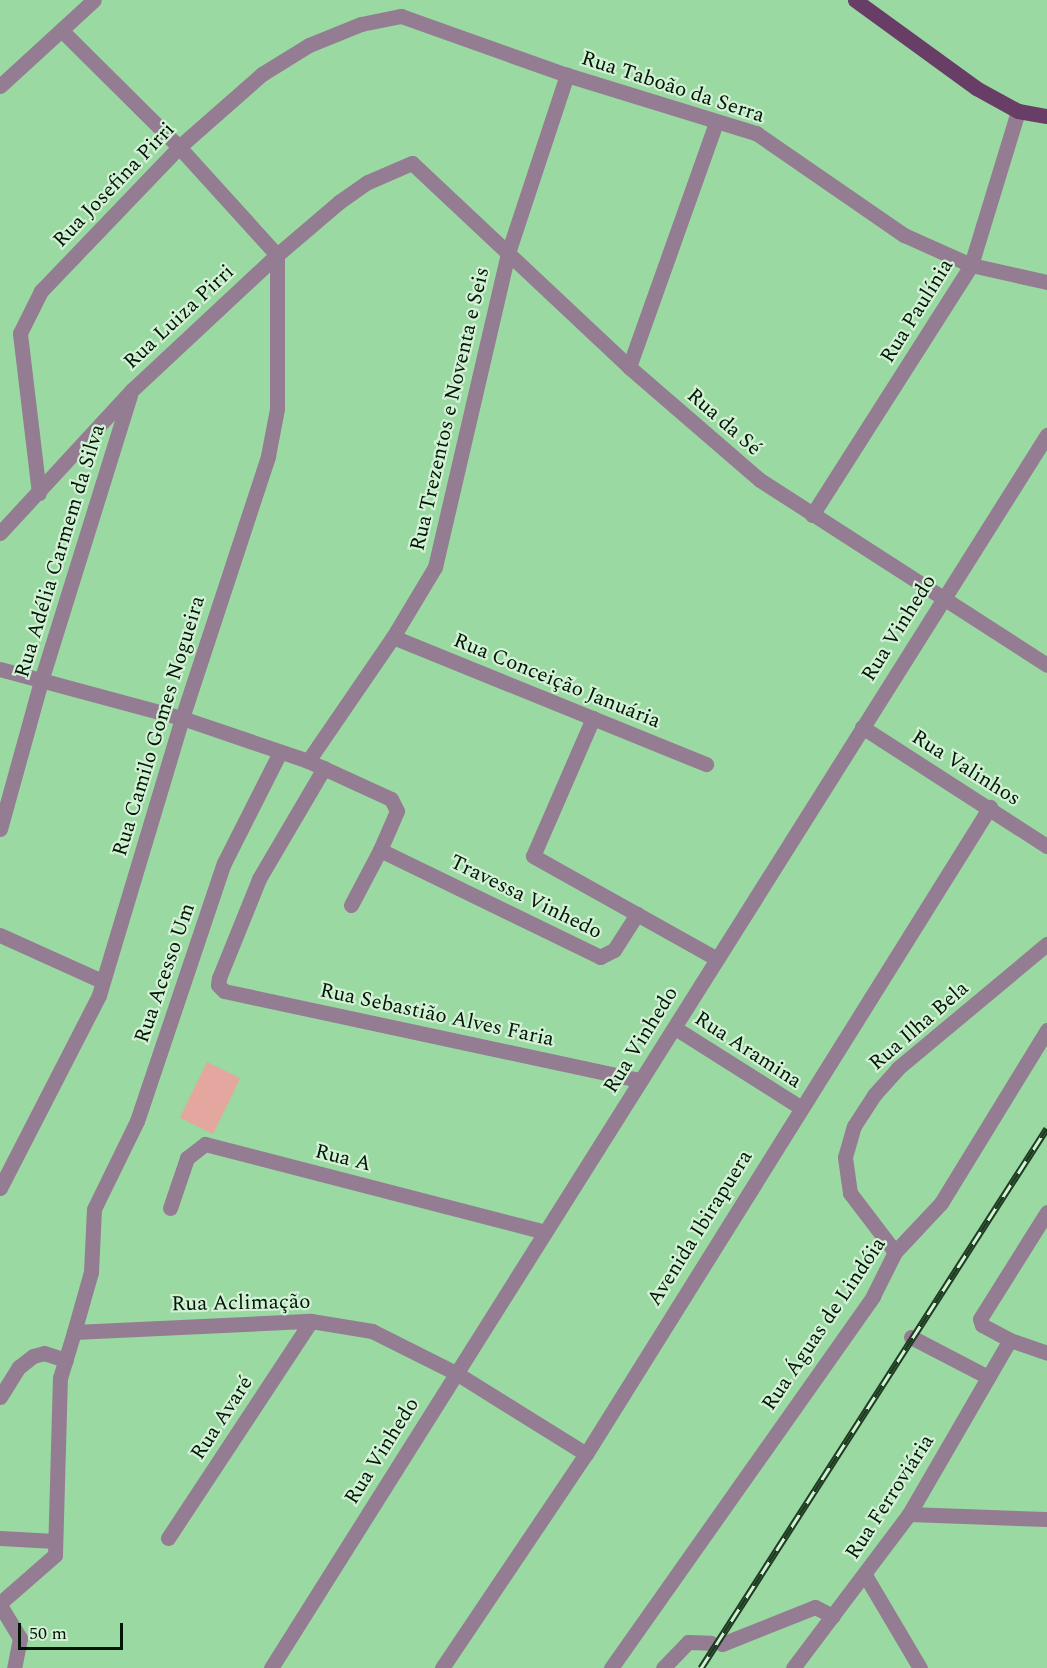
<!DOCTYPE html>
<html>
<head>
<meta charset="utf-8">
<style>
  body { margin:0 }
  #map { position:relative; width:1047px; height:1668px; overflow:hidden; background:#9bd9a2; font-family:Spectral,serif }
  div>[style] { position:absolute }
  .green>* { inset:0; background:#e3a79f; transform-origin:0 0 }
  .minor>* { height:15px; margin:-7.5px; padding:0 7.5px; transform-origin:7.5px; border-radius:7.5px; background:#947c93 }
  .tertiary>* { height:15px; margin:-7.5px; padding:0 7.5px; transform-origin:7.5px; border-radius:7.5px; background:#947c93 }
  .primary>* { height:15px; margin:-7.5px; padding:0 7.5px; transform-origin:7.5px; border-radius:7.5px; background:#683e67 }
  .rail>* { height:7px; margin-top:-3.5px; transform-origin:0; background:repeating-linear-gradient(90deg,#d2f1d5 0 14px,#1f3c23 0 28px); box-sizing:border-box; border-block:2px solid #1f3c23 }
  span { translate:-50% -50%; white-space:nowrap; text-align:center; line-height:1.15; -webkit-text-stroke:4.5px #d2f1d5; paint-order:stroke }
  .street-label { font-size:21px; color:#011604 }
  .scale { position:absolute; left:18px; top:1623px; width:105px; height:27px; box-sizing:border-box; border:3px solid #011604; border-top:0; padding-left:8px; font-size:18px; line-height:21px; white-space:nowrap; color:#011604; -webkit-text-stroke:4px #d2f1d5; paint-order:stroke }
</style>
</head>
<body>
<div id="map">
  <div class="green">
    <i style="left:207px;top:1062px;width:37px;height:62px;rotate:26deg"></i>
  </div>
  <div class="minor">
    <i style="left:629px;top:367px;width:260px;rotate:-70.4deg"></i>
    <i style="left:39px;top:493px;width:161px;rotate:-96.8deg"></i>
    <i style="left:20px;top:333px;width:47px;rotate:-63.4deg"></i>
    <i style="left:41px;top:291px;width:199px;rotate:-46.2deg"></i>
    <i style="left:179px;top:147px;width:111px;rotate:-41.3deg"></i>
    <i style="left:262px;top:74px;width:55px;rotate:-31.7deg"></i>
    <i style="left:309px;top:45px;width:56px;rotate:-22deg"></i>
    <i style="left:361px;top:24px;width:41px;rotate:-11.3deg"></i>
    <i style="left:401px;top:16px;width:176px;rotate:19.6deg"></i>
    <i style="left:567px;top:75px;width:198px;rotate:17.1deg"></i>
    <i style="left:756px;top:133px;width:180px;rotate:34.6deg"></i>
    <i style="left:904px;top:235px;width:73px;rotate:24.1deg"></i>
    <i style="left:971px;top:265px;width:78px;rotate:12.6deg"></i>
    <i style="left:812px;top:515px;width:296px;rotate:-57.5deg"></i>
    <i style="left:971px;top:265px;width:161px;rotate:-73deg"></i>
    <i style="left:0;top:533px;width:195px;rotate:-47.3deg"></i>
    <i style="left:132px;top:390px;width:198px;rotate:-43deg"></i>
    <i style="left:277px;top:255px;width:82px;rotate:-40.5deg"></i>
    <i style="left:339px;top:202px;width:35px;rotate:-35deg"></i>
    <i style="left:368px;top:182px;width:48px;rotate:-23.4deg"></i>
    <i style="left:412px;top:163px;width:298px;rotate:43.2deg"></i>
    <i style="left:629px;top:367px;width:173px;rotate:40.8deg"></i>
    <i style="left:760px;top:480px;width:341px;rotate:32.8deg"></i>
    <i style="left:393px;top:637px;width:338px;rotate:22.1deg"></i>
    <i style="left:0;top:669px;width:188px;rotate:15.1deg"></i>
    <i style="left:182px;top:718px;width:133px;rotate:18.8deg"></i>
    <i style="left:308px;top:761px;width:91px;rotate:24.6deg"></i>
    <i style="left:391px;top:799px;width:13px;rotate:63deg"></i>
    <i style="left:397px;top:811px;width:43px;rotate:113.6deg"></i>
    <i style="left:380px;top:850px;width:245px;rotate:25.9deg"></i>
    <i style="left:600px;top:957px;width:16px;rotate:-27deg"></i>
    <i style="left:614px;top:950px;width:43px;rotate:-57.4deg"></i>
    <i style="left:593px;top:718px;width:150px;rotate:113.5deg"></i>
    <i style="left:533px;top:856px;width:211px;rotate:29.2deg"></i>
    <i style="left:862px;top:727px;width:220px;rotate:32.8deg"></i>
    <i style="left:308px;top:761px;width:150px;rotate:-55.6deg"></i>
    <i style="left:393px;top:637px;width:82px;rotate:-59deg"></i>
    <i style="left:435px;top:567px;width:322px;rotate:-76.9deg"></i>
    <i style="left:508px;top:253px;width:188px;rotate:-71.7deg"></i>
    <i style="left:324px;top:768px;width:129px;rotate:120.4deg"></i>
    <i style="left:259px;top:879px;width:107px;rotate:112deg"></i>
    <i style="left:219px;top:978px;width:7px;rotate:98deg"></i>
    <i style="left:218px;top:985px;width:8px;rotate:45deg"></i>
    <i style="left:224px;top:991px;width:425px;rotate:12.1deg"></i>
    <i style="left:0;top:829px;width:154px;rotate:-74.5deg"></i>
    <i style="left:41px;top:681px;width:299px;rotate:-72.7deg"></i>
    <i style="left:351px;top:905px;width:62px;rotate:-62.2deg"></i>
    <i style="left:0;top:935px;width:112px;rotate:24.3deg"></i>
    <i style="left:675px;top:1028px;width:148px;rotate:32.3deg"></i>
    <i style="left:0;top:1188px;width:217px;rotate:-62.8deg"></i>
    <i style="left:99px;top:995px;width:289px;rotate:-73.3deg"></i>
    <i style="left:182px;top:718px;width:276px;rotate:-71.8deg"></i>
    <i style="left:268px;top:456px;width:48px;rotate:-79.2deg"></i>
    <i style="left:277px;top:409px;width:154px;rotate:-90deg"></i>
    <i style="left:277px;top:255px;width:146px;rotate:-132.2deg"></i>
    <i style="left:179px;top:147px;width:166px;rotate:-135.2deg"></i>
    <i style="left:170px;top:1208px;width:53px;rotate:-71.2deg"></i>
    <i style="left:187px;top:1158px;width:23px;rotate:-38deg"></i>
    <i style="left:205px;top:1144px;width:351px;rotate:14.5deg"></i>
    <i style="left:1047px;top:1212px;width:126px;rotate:122.1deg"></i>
    <i style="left:980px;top:1319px;width:6px;rotate:72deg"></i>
    <i style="left:982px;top:1325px;width:32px;rotate:28deg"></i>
    <i style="left:1010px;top:1340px;width:39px;rotate:19deg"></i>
    <i style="left:895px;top:1252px;width:74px;rotate:-127.3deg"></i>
    <i style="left:850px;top:1193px;width:36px;rotate:-98deg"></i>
    <i style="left:845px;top:1157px;width:32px;rotate:-74deg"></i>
    <i style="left:854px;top:1126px;width:37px;rotate:-57deg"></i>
    <i style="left:874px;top:1095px;width:36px;rotate:-48deg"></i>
    <i style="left:898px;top:1068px;width:194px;rotate:-39.8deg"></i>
    <i style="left:74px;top:1332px;width:62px;rotate:-74.2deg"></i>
    <i style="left:91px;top:1272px;width:63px;rotate:-87.3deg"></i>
    <i style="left:94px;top:1209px;width:98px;rotate:-64deg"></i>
    <i style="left:137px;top:1121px;width:272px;rotate:-71.4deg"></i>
    <i style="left:224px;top:863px;width:124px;rotate:-63.2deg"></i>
    <i style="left:911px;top:1337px;width:87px;rotate:27.5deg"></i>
    <i style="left:0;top:1397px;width:36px;rotate:-58deg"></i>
    <i style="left:19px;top:1367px;width:18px;rotate:-38deg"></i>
    <i style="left:33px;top:1356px;width:11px;rotate:-15deg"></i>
    <i style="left:44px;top:1353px;width:23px;rotate:18deg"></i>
    <i style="left:909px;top:1514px;width:138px;rotate:2.1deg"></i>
    <i style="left:0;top:1538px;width:55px;rotate:3.1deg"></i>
    <i style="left:168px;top:1538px;width:260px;rotate:-56.6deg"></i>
    <i style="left:865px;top:1575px;width:108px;rotate:59.4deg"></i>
    <i style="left:0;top:1603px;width:73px;rotate:-41.1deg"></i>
    <i style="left:55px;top:1555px;width:177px;rotate:-88.4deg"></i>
    <i style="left:60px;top:1378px;width:48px;rotate:-73.1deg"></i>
    <i style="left:74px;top:1332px;width:237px;rotate:-2.7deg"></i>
    <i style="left:311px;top:1321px;width:62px;rotate:9.3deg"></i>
    <i style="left:372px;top:1331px;width:94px;rotate:26.6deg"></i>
    <i style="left:456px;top:1373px;width:153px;rotate:31.9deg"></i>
    <i style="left:0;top:1605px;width:39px;rotate:59deg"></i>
    <i style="left:20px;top:1638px;width:31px;rotate:101deg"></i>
    <i style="left:722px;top:1644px;width:100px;rotate:-21.7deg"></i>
    <i style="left:815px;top:1607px;width:20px;rotate:27deg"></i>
    <i style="left:271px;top:1668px;width:1457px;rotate:-57.82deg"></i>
    <i style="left:442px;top:1668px;width:258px;rotate:-56.1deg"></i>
    <i style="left:586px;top:1454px;width:763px;rotate:-58.02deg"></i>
    <i style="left:611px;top:1668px;width:455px;rotate:-54.8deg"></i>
    <i style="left:873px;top:1296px;width:49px;rotate:-63.4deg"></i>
    <i style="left:895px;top:1252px;width:67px;rotate:-46.8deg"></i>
    <i style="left:941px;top:1203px;width:203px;rotate:-58.5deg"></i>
    <i style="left:663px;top:1668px;width:36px;rotate:-46deg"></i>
    <i style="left:688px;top:1642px;width:23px;rotate:2deg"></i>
    <i style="left:793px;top:1668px;width:193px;rotate:-53deg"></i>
    <i style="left:909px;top:1514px;width:201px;rotate:-59.9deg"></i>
  </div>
  <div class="tertiary">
    <i style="left:0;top:86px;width:127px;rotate:-42.5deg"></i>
  </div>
  <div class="primary">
    <i style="left:855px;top:0;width:150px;rotate:36deg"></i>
    <i style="left:976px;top:88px;width:48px;rotate:28.7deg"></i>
    <i style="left:1018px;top:111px;width:29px;rotate:10deg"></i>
  </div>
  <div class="rail">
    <i style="left:701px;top:1668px;width:641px;rotate:-57.35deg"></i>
  </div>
  <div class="street-label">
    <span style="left:673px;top:87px;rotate:18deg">Rua Taboão da Serra</span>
    <span style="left:114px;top:185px;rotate:-46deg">Rua Josefina Pirri</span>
    <span style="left:917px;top:311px;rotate:-58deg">Rua Paulínia</span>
    <span style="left:179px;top:317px;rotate:-43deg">Rua Luiza Pirri</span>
    <span style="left:450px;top:409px;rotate:-77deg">Rua Trezentos e Noventa e Seis</span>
    <span style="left:724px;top:422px;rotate:41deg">Rua da Sé</span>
    <span style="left:60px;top:551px;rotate:-73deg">Rua Adélia Carmem da Silva</span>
    <span style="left:899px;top:628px;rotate:-58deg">Rua Vinhedo</span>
    <span style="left:557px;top:681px;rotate:22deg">Rua Conceição Januária</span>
    <span style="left:159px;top:726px;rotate:-73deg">Rua Camilo Gomes Nogueira</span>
    <span style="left:966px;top:768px;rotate:32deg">Rua Valinhos</span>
    <span style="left:526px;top:897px;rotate:26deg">Travessa Vinhedo</span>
    <span style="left:165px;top:973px;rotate:-71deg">Rua Acesso Um</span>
    <span style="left:437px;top:1015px;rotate:12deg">Rua Sebastião Alves Faria</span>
    <span style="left:919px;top:1026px;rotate:-41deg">Rua Ilha Bela</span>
    <span style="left:641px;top:1040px;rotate:-58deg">Rua Vinhedo</span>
    <span style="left:748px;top:1050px;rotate:33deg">Rua Aramina</span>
    <span style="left:343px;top:1158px;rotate:14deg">Rua A</span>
    <span style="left:700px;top:1228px;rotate:-58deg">Avenida Ibirapuera</span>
    <span style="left:241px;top:1303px;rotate:-1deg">Rua Aclimação</span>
    <span style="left:824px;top:1324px;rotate:-56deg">Rua Águas de Lindóia</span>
    <span style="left:222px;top:1418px;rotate:-57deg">Rua Avaré</span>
    <span style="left:382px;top:1451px;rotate:-58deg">Rua Vinhedo</span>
    <span style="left:890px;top:1497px;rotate:-57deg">Rua Ferroviária</span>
  </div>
  <div class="scale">50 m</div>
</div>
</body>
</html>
